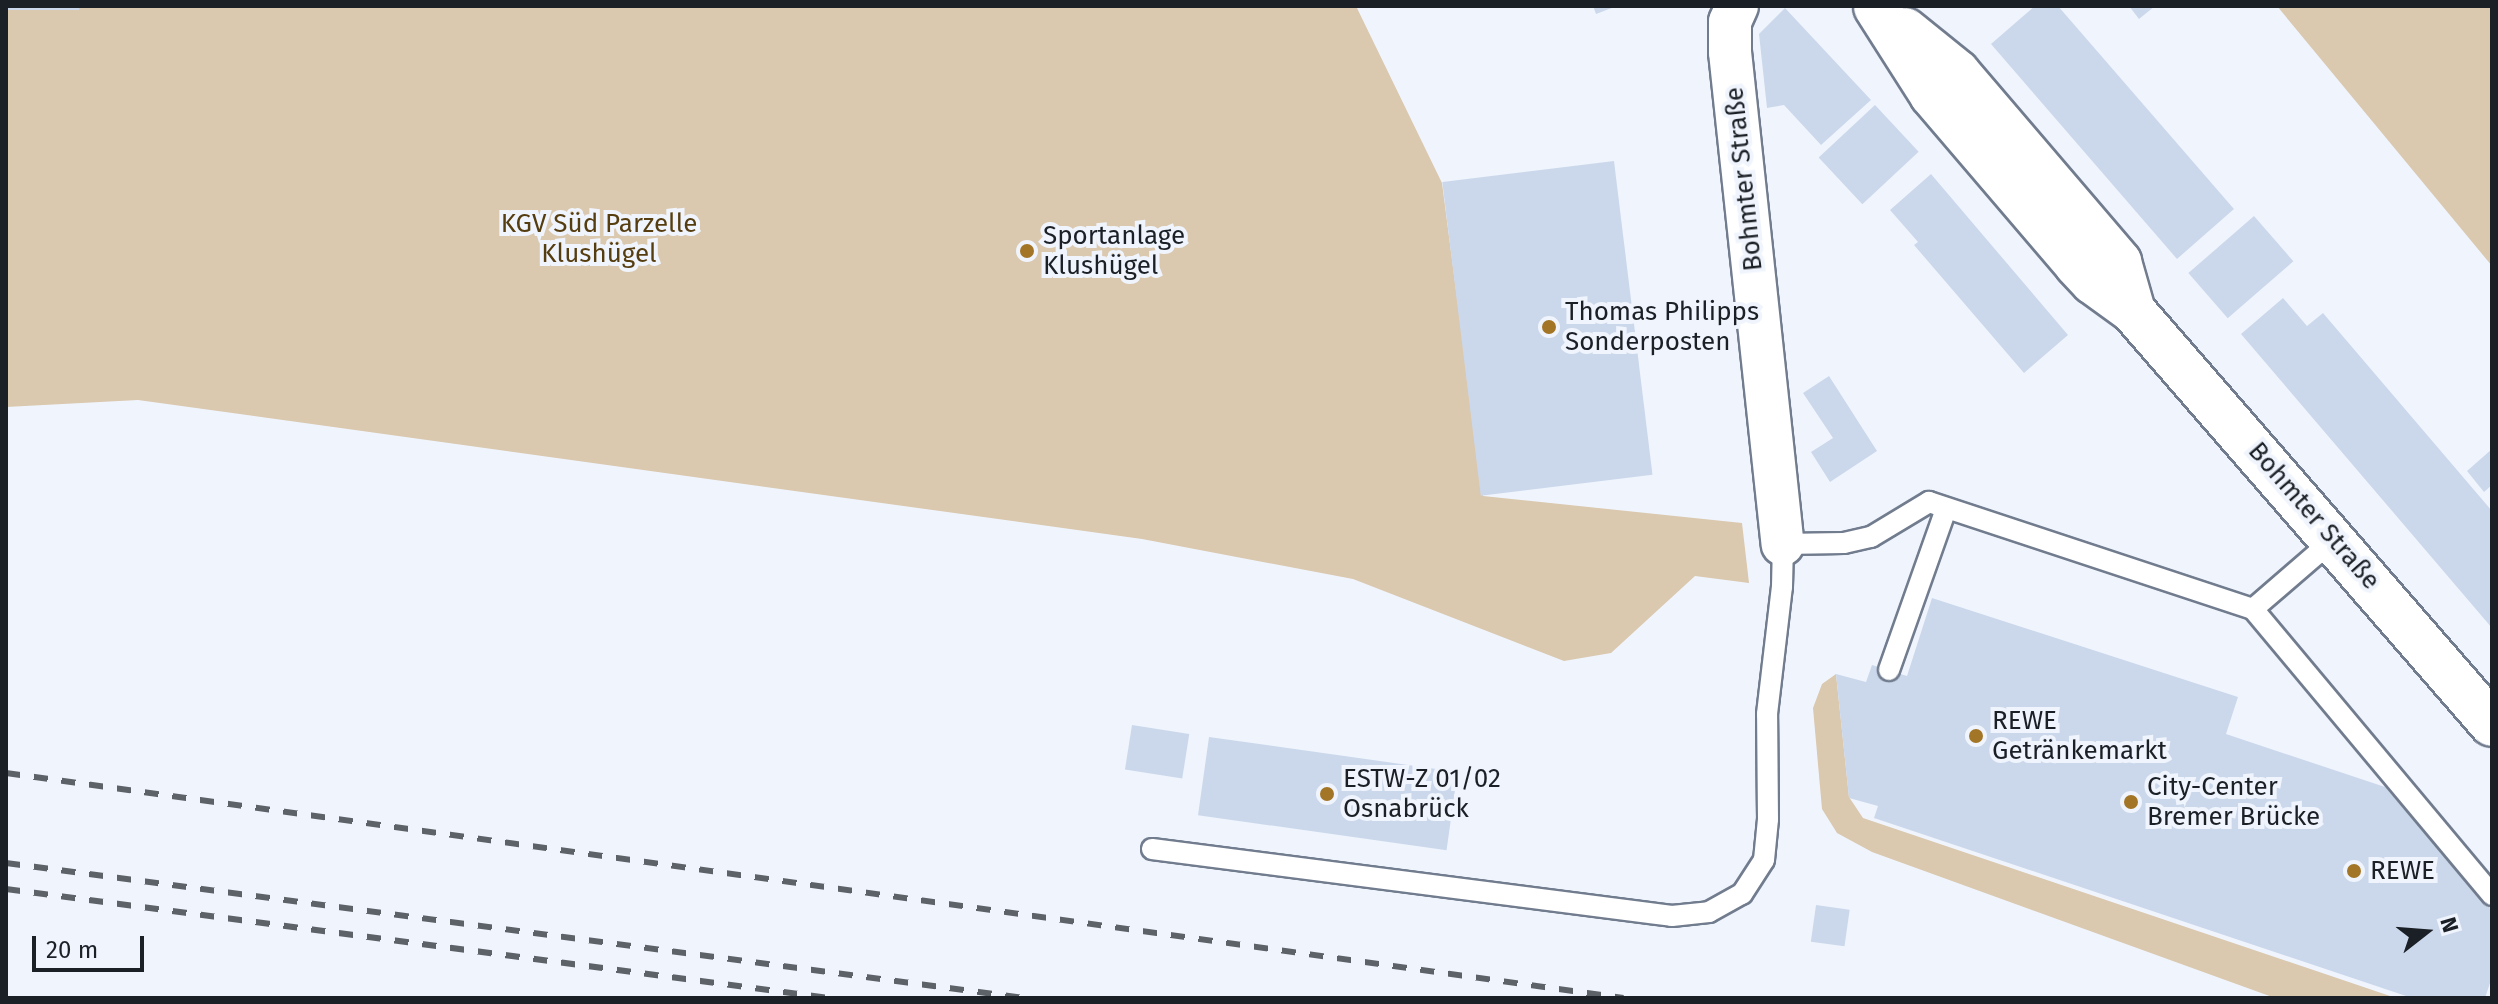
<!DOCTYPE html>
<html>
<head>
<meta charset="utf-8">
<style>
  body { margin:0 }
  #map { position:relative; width:2498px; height:1004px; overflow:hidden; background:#f0f5fd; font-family:"Fira Sans",sans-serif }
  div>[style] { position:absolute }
  .green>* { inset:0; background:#dac8af }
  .building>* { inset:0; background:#cbd8eb; transform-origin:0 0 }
  .roads { filter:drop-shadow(2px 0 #717c8e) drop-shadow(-2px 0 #717c8e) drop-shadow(0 2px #717c8e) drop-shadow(0 -2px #717c8e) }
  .service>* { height:20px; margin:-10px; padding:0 10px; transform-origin:10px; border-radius:10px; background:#fff }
  .minor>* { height:42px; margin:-21px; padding:0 21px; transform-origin:21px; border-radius:21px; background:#fff }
  .secondary>* { height:44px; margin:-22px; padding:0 22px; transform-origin:22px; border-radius:22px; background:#fff }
  .rail>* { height:6px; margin-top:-3px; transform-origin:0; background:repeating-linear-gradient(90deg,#5d6269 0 14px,transparent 0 28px) }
  .dots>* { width:22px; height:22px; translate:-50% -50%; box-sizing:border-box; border:4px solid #f0f5fd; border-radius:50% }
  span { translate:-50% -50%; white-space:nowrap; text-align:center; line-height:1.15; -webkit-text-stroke:8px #f0f5fd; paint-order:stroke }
  .street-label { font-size:26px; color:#1b2027 }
  .park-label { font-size:26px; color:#563d10 }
  .poi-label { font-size:26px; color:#1b2027 }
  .left { translate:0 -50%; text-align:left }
  .frame { position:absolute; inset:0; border:8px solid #1b2027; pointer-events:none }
  .north { position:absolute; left:2386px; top:892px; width:80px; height:80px; -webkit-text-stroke:6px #f0f5fd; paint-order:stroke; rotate:73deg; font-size:22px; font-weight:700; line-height:32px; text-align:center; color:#1b2027 }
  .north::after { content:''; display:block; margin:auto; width:28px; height:36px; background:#1b2027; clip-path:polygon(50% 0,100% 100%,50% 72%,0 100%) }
  .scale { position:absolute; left:32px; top:936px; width:112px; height:36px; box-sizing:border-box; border:4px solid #1b2027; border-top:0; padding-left:10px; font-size:24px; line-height:28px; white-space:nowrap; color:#1b2027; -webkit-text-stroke:6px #f0f5fd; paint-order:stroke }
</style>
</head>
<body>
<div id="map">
  <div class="green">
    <i style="clip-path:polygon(6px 6px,1356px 6px,1442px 183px,1483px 496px,1742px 523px,1749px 583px,1695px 576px,1611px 653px,1564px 661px,1353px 579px,1142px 539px,138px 400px,6px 407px)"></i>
    <i style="clip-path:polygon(2277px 6px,2492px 6px,2492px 266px)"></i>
    <i style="clip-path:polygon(1836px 674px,1849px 797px,1863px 818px,2396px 998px,2275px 998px,1872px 852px,1837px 833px,1822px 809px,1813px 708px,1822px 684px)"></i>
  </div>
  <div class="building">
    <i style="left:6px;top:6px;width:73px;height:4px"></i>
    <i style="clip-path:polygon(1593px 6px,1617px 6px,1596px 14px)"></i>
    <i style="clip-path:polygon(2035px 6px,2058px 6px,2234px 209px,2177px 259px,1991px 44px)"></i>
    <i style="clip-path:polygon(2129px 6px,2155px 6px,2139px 19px)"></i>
    <i style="clip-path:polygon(1785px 8px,1871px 100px,1821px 145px,1784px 105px,1767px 108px,1759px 34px)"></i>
    <i style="left:1875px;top:105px;width:64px;height:77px;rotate:47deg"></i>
    <i style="left:1614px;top:161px;width:316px;height:173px;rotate:83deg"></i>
    <i style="clip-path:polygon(1931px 174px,2068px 335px,2024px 373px,1914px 245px,1918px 242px,1890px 210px)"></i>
    <i style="left:2254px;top:216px;width:60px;height:87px;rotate:49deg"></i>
    <i style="clip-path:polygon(2283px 298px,2307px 326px,2323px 313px,2492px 511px,2492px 628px,2241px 334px)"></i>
    <i style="clip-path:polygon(1829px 376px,1877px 451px,1830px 482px,1811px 452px,1833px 438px,1803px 393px)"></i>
    <i style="clip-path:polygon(2492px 449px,2492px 485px,2484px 492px,2467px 471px)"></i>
    <i style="clip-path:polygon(1932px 598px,2238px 697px,2226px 734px,2385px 787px,2492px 911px,2492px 977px,2485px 998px,2412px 998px,1874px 818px,1878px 806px,1849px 798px,1836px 674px,1866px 682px,1872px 665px,1907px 676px)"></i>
    <i style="left:1132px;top:725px;width:58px;height:45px;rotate:9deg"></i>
    <i style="left:1209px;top:737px;width:251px;height:79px;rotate:8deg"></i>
    <i style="left:1816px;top:905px;width:34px;height:37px;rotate:8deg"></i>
  </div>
  <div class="roads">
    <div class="service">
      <i style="left:2253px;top:609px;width:373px;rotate:50.1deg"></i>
      <i style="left:1889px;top:670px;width:171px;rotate:-70.5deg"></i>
      <i style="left:1152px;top:849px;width:524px;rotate:7.34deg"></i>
      <i style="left:1672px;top:916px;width:37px;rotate:-6deg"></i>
      <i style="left:1709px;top:912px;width:38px;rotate:-29deg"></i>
      <i style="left:1742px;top:894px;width:40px;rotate:-57.1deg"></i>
      <i style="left:1764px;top:860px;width:41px;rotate:-84.4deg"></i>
      <i style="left:1768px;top:819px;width:105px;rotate:-90.5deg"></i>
      <i style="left:1767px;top:714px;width:128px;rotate:-83.3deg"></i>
      <i style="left:1782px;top:587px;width:43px;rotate:-88.7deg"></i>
      <i style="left:1783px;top:544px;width:61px;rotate:-0.9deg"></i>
      <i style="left:1844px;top:543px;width:28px;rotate:-13deg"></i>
      <i style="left:1871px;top:537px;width:68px;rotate:-31.1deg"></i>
      <i style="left:1929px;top:502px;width:341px;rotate:18.3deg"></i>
      <i style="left:2253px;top:609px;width:107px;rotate:-40.8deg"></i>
    </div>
    <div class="minor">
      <i style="left:1737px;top:6px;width:17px;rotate:114deg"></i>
      <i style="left:1730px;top:22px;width:30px;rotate:90deg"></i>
      <i style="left:1730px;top:52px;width:495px;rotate:83.9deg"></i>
    </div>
    <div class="secondary">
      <i style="left:1876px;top:7px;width:104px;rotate:57.5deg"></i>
      <i style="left:1932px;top:95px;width:223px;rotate:49.5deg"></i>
      <i style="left:2077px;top:265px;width:23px;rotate:47deg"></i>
      <i style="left:2093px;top:282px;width:49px;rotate:35.9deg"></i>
      <i style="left:2133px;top:311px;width:547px;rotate:49deg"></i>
      <i style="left:1905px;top:30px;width:67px;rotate:38.9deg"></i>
      <i style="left:1957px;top:72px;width:250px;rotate:49.5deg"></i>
      <i style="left:2119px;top:262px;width:51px;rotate:74.1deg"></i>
    </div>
  </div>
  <div class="rail">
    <i style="left:6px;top:773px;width:1633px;rotate:7.92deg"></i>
    <i style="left:6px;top:863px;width:1027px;rotate:7.55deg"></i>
    <i style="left:6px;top:889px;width:830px;rotate:7.54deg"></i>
  </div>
  <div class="dots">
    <i style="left:1027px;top:251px;background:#a37627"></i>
    <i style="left:1549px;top:327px;background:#a37627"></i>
    <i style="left:1976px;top:736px;background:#a37627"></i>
    <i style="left:1327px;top:794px;background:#a37627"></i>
    <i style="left:2131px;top:802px;background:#a37627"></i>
    <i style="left:2354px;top:871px;background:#a37627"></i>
  </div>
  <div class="street-label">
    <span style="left:1744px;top:179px;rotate:-96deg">Bohmter Straße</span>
    <span style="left:2314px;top:516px;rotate:49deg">Bohmter Straße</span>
  </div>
  <div class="park-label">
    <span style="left:599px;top:239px">KGV Süd Parzelle<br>Klushügel</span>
  </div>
  <div class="poi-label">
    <span class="left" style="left:1043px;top:251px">Sportanlage<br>Klushügel</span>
    <span class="left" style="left:1565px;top:327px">Thomas Philipps<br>Sonderposten</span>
    <span class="left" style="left:1992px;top:736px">REWE<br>Getränkemarkt</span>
    <span class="left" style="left:1343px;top:794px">ESTW-Z 01/02<br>Osnabrück</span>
    <span class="left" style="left:2147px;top:802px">City-Center<br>Bremer Brücke</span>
    <span class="left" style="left:2370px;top:871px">REWE</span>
  </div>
  <div class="frame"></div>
  <div class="north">N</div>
  <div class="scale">20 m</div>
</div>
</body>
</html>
